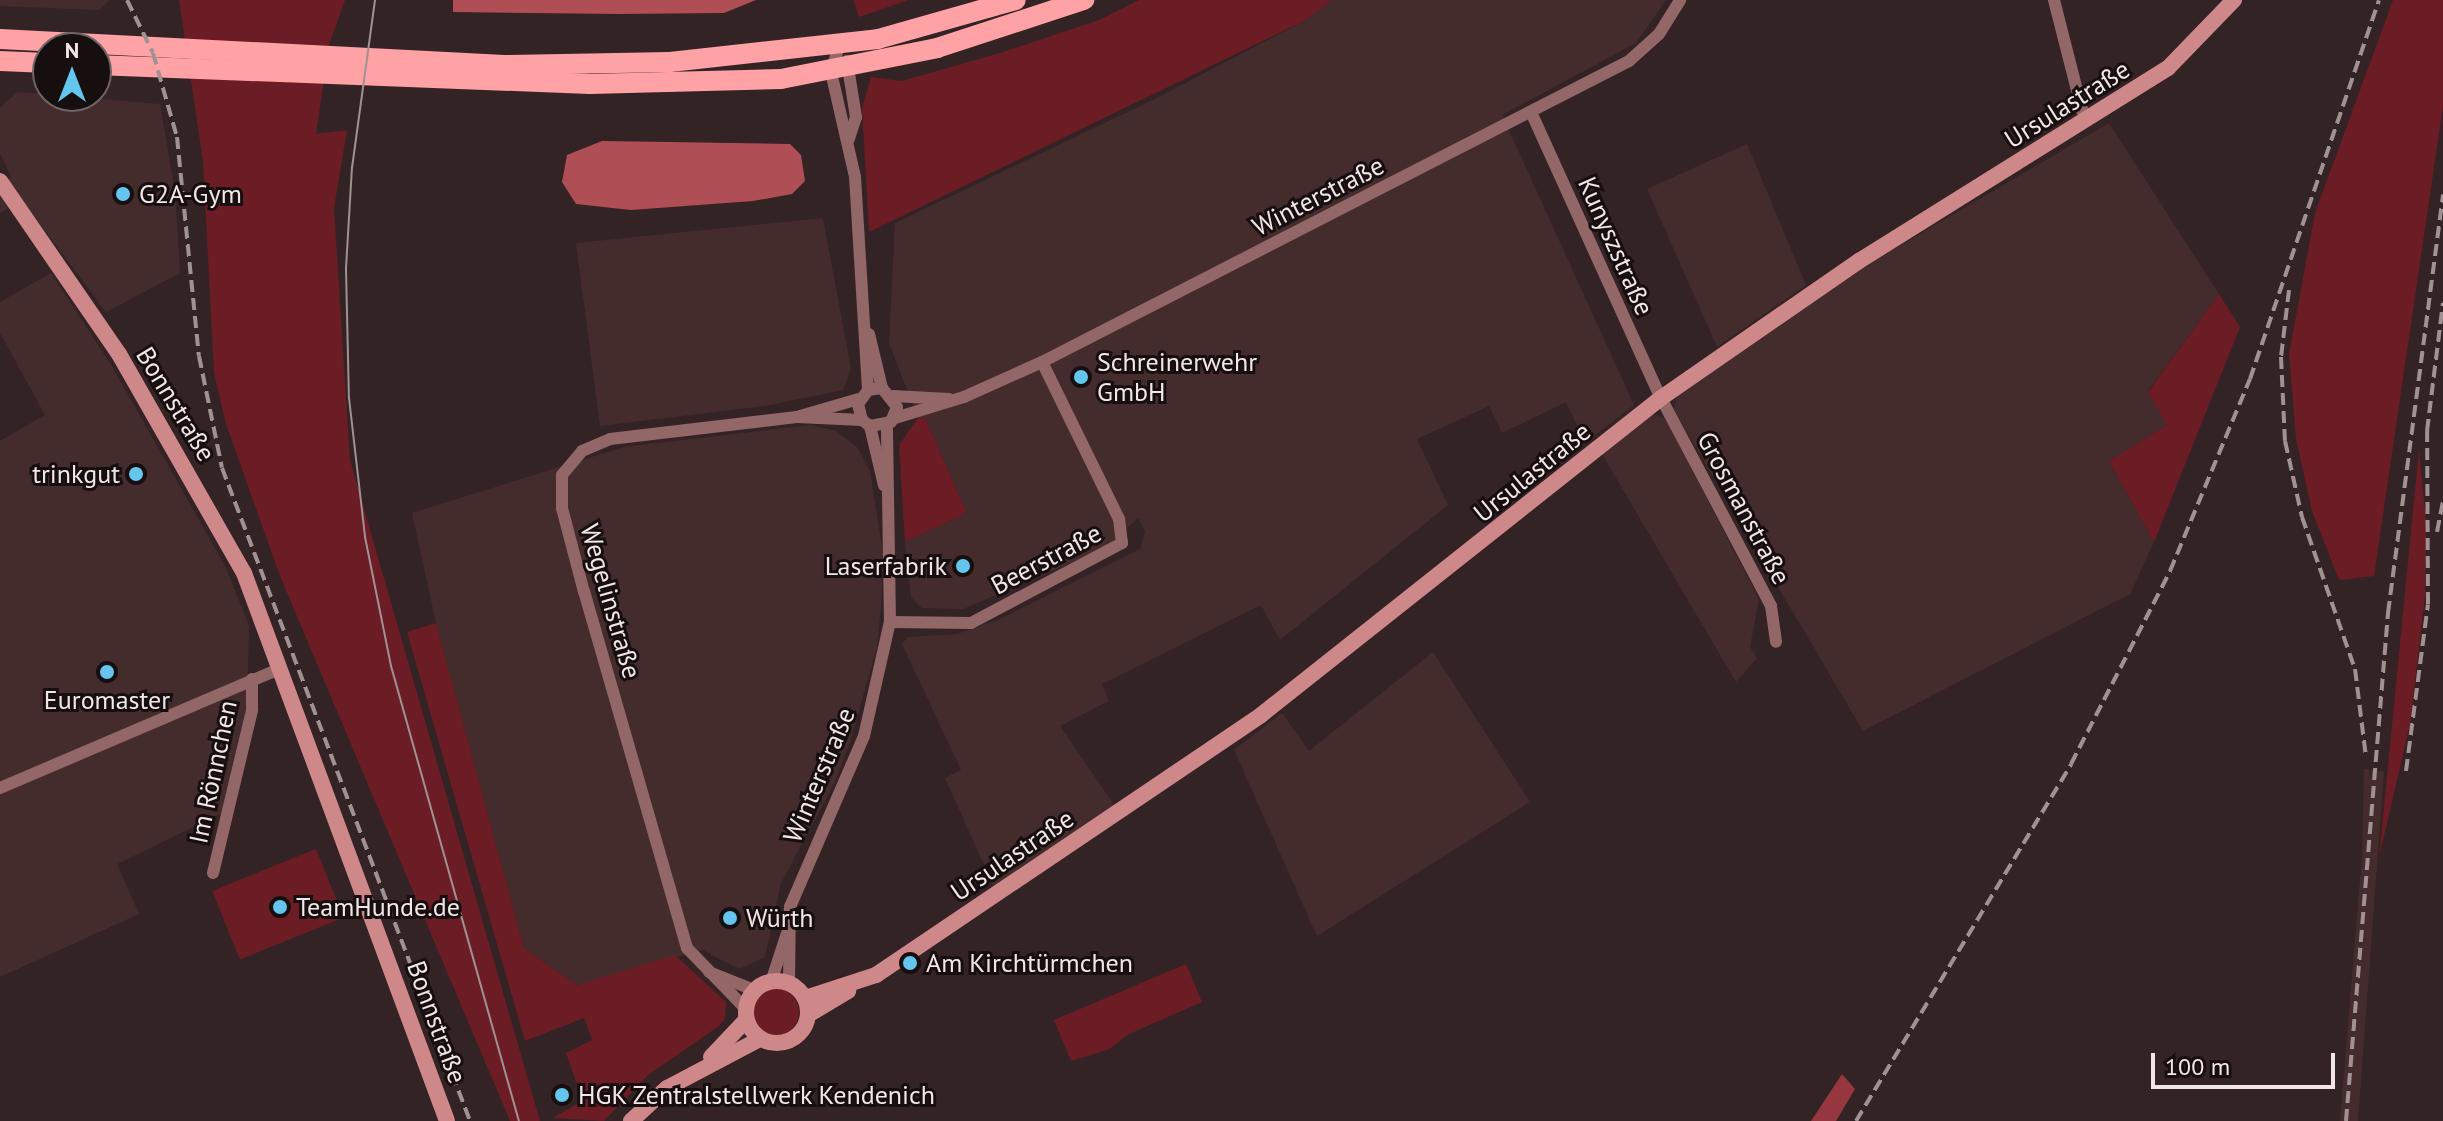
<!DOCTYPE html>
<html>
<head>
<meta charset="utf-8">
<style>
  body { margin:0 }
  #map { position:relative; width:2443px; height:1121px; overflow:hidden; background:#342324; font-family:"PT Sans",sans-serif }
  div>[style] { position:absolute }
  .built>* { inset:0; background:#442c2d }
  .green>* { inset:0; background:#6c1c25; transform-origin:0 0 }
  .round { border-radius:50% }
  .forest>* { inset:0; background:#96363f }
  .water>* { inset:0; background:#b04e55 }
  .street>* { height:12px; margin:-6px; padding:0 6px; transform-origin:6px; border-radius:6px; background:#936667 }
  .secondary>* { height:16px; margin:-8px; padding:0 8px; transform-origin:8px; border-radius:8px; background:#cf888a }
  .secondary>.ring { margin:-8px; padding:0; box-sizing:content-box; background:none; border:16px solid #cf888a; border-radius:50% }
  .primary>* { height:20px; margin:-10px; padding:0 10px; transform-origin:10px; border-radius:10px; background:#fea2a5 }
  .tram>* { height:2px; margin:-1px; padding:0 1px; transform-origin:1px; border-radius:1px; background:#a09292 }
  .rail>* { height:4px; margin-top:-2px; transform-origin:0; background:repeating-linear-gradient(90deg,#a09292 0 12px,transparent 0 18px) }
  .dots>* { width:22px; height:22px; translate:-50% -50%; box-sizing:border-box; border:4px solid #170f0f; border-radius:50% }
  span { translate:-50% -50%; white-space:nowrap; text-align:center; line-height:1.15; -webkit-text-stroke:6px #170f0f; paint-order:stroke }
  .street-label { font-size:26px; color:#f2e6e6 }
  .poi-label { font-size:26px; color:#f2e6e6 }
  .left { translate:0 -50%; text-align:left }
  .right { translate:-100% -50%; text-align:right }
  .north { position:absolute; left:32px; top:32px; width:80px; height:80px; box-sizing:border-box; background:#170f0f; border:2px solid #6f6565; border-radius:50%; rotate:0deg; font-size:22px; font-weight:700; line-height:32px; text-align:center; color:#f2e6e6 }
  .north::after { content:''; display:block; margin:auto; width:28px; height:36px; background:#64c5ee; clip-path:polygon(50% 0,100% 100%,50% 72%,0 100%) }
  .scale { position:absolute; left:2151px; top:1053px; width:184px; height:36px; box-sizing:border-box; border:4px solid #f2e6e6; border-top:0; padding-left:10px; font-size:24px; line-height:28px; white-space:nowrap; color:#f2e6e6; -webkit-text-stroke:6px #170f0f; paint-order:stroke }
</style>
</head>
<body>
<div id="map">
  <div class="built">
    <i style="clip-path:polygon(0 0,110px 0,99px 10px,0 6px)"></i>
    <i style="clip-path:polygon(1332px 0,1666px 0,1636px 43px,1502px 115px,1634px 405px,1585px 443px,1566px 402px,1502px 433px,1489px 406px,1417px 439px,1448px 505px,1280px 640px,1261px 605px,1102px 684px,1109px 701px,1060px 726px,1114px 805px,994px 887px,945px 778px,961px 770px,902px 644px,908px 637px,957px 634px,998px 620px,1140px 549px,1145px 532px,1138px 518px,1106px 548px,963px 609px,922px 608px,911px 597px,905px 542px,967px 513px,925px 418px,918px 418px,889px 343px,895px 223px,1155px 99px,1306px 20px)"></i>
    <i style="clip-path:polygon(17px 92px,160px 104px,175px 192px,180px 273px,106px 312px,22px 200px,0 213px,0 187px,11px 177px,0 153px,0 108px)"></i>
    <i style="clip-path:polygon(2109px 123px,2219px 294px,2148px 391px,2167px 425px,2109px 461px,2154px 542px,2130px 594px,1863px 731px,1674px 410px,1677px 395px,1845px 278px)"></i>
    <i style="clip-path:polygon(1747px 144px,1806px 285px,1717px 347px,1647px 189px)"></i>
    <i style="clip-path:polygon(823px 218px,851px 369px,843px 390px,765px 406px,600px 426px,576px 243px)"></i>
    <i style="clip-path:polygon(51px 273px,113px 368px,225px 566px,249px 625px,247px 711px,227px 811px,117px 864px,139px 914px,0 977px,0 441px,45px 415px,0 333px,0 302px)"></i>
    <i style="clip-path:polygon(1652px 414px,1665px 418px,1759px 599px,1750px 647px,1757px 658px,1736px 682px,1602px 454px)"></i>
    <i style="clip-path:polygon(811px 425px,836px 431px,857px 447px,870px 471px,883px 553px,881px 606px,877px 647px,850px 742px,835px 782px,781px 883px,765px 957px,739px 969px,703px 950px,577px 985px,524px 948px,436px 623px,412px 513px,624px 447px)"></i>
    <i style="clip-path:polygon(1433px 652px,1530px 802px,1317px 936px,1234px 750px,1282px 713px,1309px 751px)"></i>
    <i style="clip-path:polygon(2364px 769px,2369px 769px,2370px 780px,2371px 770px,2384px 771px,2358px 1121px,2340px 1121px,2362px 857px)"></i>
  </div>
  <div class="green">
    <i style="clip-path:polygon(179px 0,345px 0,329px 45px,316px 134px,347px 130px,334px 208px,350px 460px,540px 1121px,510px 1121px,280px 576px,226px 424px,214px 373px,203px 161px)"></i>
    <i style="clip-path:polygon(853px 0,908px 0,859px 17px)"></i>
    <i style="clip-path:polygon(1139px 0,1332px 0,1306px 20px,869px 232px,862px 108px,871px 77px,902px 81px,1000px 53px,1099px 20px)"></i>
    <i style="clip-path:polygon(2393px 0,2443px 0,2443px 106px,2374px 576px,2339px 580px,2312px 511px,2296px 439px,2289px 354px,2315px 213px)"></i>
    <i style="clip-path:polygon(2219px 294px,2240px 327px,2154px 542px,2109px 461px,2167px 425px,2148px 392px)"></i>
    <i style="clip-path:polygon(918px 418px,925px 418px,967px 513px,905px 542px,899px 445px)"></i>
    <i style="clip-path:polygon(2419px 450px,2426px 522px,2425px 596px,2410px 724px,2379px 858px)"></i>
    <i style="clip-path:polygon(436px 623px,524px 948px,577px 985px,675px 955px,726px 1002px,725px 1019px,719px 1026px,648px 1075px,604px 1121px,552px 1118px,583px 1101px,566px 1053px,592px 1040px,584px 1018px,525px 1041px,407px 632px)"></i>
    <i style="left:316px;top:849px;width:74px;height:112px;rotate:68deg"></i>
    <i style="clip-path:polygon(1186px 964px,1202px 1002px,1127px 1035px,1110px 1049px,1071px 1061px,1054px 1020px)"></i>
    <i class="round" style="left:751px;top:988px;width:48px;height:48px"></i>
  </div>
  <div class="forest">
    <i style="clip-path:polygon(1842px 1074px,1855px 1089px,1836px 1121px,1811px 1121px)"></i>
  </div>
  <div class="water">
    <i style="clip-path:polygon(453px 0,756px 0,724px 13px,619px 14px,453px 12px)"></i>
    <i style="clip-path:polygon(602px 141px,790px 144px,801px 155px,805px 181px,792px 194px,753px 201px,631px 210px,576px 204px,562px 182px,567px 155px)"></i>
  </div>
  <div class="street">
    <i style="left:2054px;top:0;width:114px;rotate:75.7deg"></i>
    <i style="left:2082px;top:110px;width:11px;rotate:52deg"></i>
    <i style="left:839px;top:46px;width:27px;rotate:107deg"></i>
    <i style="left:831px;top:72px;width:108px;rotate:77.1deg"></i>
    <i style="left:855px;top:177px;width:213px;rotate:86.5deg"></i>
    <i style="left:847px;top:61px;width:57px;rotate:80.9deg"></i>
    <i style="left:856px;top:117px;width:23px;rotate:108deg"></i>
    <i style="left:1531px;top:112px;width:314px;rotate:65.6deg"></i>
    <i style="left:1661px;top:398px;width:235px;rotate:62.1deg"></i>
    <i style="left:1771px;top:606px;width:36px;rotate:82deg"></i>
    <i style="left:869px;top:334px;width:56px;rotate:76.5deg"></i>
    <i style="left:882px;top:388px;width:24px;rotate:52deg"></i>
    <i style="left:897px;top:407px;width:16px;rotate:112deg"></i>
    <i style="left:891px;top:422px;width:21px;rotate:169deg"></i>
    <i style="left:870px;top:426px;width:10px;rotate:-143deg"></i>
    <i style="left:862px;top:420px;width:16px;rotate:-104deg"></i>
    <i style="left:858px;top:404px;width:17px;rotate:-54deg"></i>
    <i style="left:868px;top:390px;width:14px;rotate:-8deg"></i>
    <i style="left:893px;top:396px;width:56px;rotate:3.1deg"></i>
    <i style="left:800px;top:416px;width:61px;rotate:-16.1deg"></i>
    <i style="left:895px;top:418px;width:72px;rotate:-16.9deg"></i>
    <i style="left:964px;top:397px;width:85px;rotate:-24.2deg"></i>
    <i style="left:1042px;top:362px;width:660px;rotate:-27.15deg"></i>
    <i style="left:1629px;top:61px;width:40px;rotate:-42deg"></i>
    <i style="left:1659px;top:34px;width:40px;rotate:-58deg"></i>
    <i style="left:870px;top:426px;width:61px;rotate:76.7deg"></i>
    <i style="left:890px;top:622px;width:81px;rotate:0.7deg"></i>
    <i style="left:971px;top:623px;width:171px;rotate:-27.9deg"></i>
    <i style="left:1122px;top:543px;width:24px;rotate:-97deg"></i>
    <i style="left:1119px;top:519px;width:175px;rotate:-116.1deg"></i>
    <i style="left:0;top:788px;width:303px;rotate:-23.1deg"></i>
    <i style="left:213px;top:873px;width:168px;rotate:-76.5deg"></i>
    <i style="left:252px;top:710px;width:31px;rotate:-90deg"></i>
    <i style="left:709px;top:972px;width:48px;rotate:21.8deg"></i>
    <i style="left:771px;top:982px;width:52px;rotate:-71.9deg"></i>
    <i style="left:789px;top:984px;width:77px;rotate:-89.3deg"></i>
    <i style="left:790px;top:907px;width:186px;rotate:-66.6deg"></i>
    <i style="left:864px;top:736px;width:117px;rotate:-77.2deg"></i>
    <i style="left:890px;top:622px;width:197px;rotate:-90.9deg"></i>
    <i style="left:745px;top:1008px;width:83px;rotate:-134deg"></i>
    <i style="left:687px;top:948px;width:371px;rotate:-106.1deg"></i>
    <i style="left:584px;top:592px;width:87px;rotate:-104.7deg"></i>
    <i style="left:562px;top:508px;width:33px;rotate:-90deg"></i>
    <i style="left:562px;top:475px;width:31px;rotate:-50deg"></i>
    <i style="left:582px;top:451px;width:30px;rotate:-23deg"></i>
    <i style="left:610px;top:439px;width:188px;rotate:-6.7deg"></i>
    <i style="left:797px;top:417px;width:65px;rotate:2.6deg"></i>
  </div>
  <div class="secondary">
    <i style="left:0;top:181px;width:210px;rotate:55.5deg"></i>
    <i style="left:119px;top:354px;width:252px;rotate:60.3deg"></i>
    <i style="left:244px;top:573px;width:584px;rotate:69.67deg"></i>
    <i class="ring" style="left:746px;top:981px;width:46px;height:46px"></i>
    <i style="left:805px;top:998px;width:75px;rotate:-17.9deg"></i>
    <i style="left:876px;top:975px;width:465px;rotate:-34deg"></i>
    <i style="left:1261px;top:715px;width:510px;rotate:-38.4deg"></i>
    <i style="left:1661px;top:398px;width:241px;rotate:-34.7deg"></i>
    <i style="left:1859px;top:261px;width:364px;rotate:-32deg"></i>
    <i style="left:2168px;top:68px;width:95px;rotate:-45.9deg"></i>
    <i style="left:808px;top:1015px;width:47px;rotate:-31deg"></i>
    <i style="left:711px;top:1057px;width:51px;rotate:-46.6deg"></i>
    <i style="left:631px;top:1121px;width:49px;rotate:-42.5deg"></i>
    <i style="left:667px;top:1088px;width:105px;rotate:-27.8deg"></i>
  </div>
  <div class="primary">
    <i style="left:0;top:39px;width:505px;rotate:2.95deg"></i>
    <i style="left:504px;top:65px;width:166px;rotate:-1deg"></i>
    <i style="left:670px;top:62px;width:209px;rotate:-6.3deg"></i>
    <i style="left:878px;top:39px;width:143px;rotate:-15.8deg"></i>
    <i style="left:0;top:61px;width:48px;rotate:2.4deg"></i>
    <i style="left:96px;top:65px;width:494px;rotate:2.2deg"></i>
    <i style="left:590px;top:84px;width:191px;rotate:-1.5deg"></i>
    <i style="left:781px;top:79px;width:159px;rotate:-11.2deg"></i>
    <i style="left:937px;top:48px;width:155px;rotate:-18.1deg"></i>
  </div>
  <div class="tram">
    <i style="left:375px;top:0;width:169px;rotate:97.8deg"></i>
    <i style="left:352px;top:167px;width:102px;rotate:93.4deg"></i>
    <i style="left:346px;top:269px;width:129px;rotate:88.7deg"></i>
    <i style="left:349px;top:398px;width:140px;rotate:83.4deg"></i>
    <i style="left:365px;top:537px;width:132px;rotate:78.6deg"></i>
    <i style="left:391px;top:666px;width:473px;rotate:74.3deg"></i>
  </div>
  <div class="rail">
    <i style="left:127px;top:0;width:59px;rotate:63.9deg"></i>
    <i style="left:153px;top:53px;width:87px;rotate:74.1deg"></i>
    <i style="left:177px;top:137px;width:220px;rotate:84.3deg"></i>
    <i style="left:199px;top:356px;width:114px;rotate:78.4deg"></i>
    <i style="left:222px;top:468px;width:699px;rotate:69.2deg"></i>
    <i style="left:2289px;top:290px;width:67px;rotate:96.8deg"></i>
    <i style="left:2281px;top:357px;width:84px;rotate:87.3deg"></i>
    <i style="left:2285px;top:441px;width:78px;rotate:77.4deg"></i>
    <i style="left:2302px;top:517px;width:161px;rotate:70.8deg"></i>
    <i style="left:2355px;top:669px;width:89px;rotate:82.9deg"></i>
    <i style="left:2437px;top:532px;width:31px;rotate:-79deg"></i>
    <i style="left:2406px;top:771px;width:168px;rotate:-82.5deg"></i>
    <i style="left:2428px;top:604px;width:173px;rotate:-90.3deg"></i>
    <i style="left:2427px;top:431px;width:129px;rotate:-82.9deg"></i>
    <i style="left:1856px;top:1121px;width:417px;rotate:-58.9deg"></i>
    <i style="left:2071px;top:764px;width:217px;rotate:-62.8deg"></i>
    <i style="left:2170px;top:571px;width:208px;rotate:-67.4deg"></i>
    <i style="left:2250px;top:379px;width:400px;rotate:-71.2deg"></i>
    <i style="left:2346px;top:1121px;width:510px;rotate:-85.27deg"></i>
    <i style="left:2388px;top:613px;width:422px;rotate:-82.5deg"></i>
  </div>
  <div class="dots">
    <i style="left:123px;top:194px;background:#64c5ee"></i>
    <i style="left:1081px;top:377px;background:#64c5ee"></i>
    <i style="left:136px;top:474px;background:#64c5ee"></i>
    <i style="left:963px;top:566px;background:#64c5ee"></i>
    <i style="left:107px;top:672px;background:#64c5ee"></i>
    <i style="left:280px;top:907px;background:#64c5ee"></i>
    <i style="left:730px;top:918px;background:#64c5ee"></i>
    <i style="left:910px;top:963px;background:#64c5ee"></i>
    <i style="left:562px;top:1095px;background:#64c5ee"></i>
  </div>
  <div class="street-label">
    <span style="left:2067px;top:104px;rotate:-32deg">Ursulastraße</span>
    <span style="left:1318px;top:196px;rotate:-27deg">Winterstraße</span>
    <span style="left:1616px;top:246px;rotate:66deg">Kunyszstraße</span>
    <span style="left:176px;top:404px;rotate:59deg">Bonnstraße</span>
    <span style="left:1532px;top:472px;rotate:-39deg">Ursulastraße</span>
    <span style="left:1744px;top:508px;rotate:62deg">Grosmanstraße</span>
    <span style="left:1046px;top:559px;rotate:-28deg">Beerstraße</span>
    <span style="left:611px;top:601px;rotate:74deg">Wegelinstraße</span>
    <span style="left:213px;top:772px;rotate:-78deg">Im Rönnchen</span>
    <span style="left:819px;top:775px;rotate:-67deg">Winterstraße</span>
    <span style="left:1012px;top:855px;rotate:-34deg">Ursulastraße</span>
    <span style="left:437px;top:1022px;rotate:70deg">Bonnstraße</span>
  </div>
  <div class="poi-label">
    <span class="left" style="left:139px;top:194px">G2A-Gym</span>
    <span class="left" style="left:1097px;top:377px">Schreinerwehr<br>GmbH</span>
    <span class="right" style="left:120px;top:474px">trinkgut</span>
    <span class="right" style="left:947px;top:566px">Laserfabrik</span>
    <span style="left:107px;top:700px">Euromaster</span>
    <span class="left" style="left:296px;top:907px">TeamHunde.de</span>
    <span class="left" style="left:746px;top:918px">Würth</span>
    <span class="left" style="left:926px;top:963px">Am Kirchtürmchen</span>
    <span class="left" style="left:578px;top:1095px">HGK Zentralstellwerk Kendenich</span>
  </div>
  <div class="north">N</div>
  <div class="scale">100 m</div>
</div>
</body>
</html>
